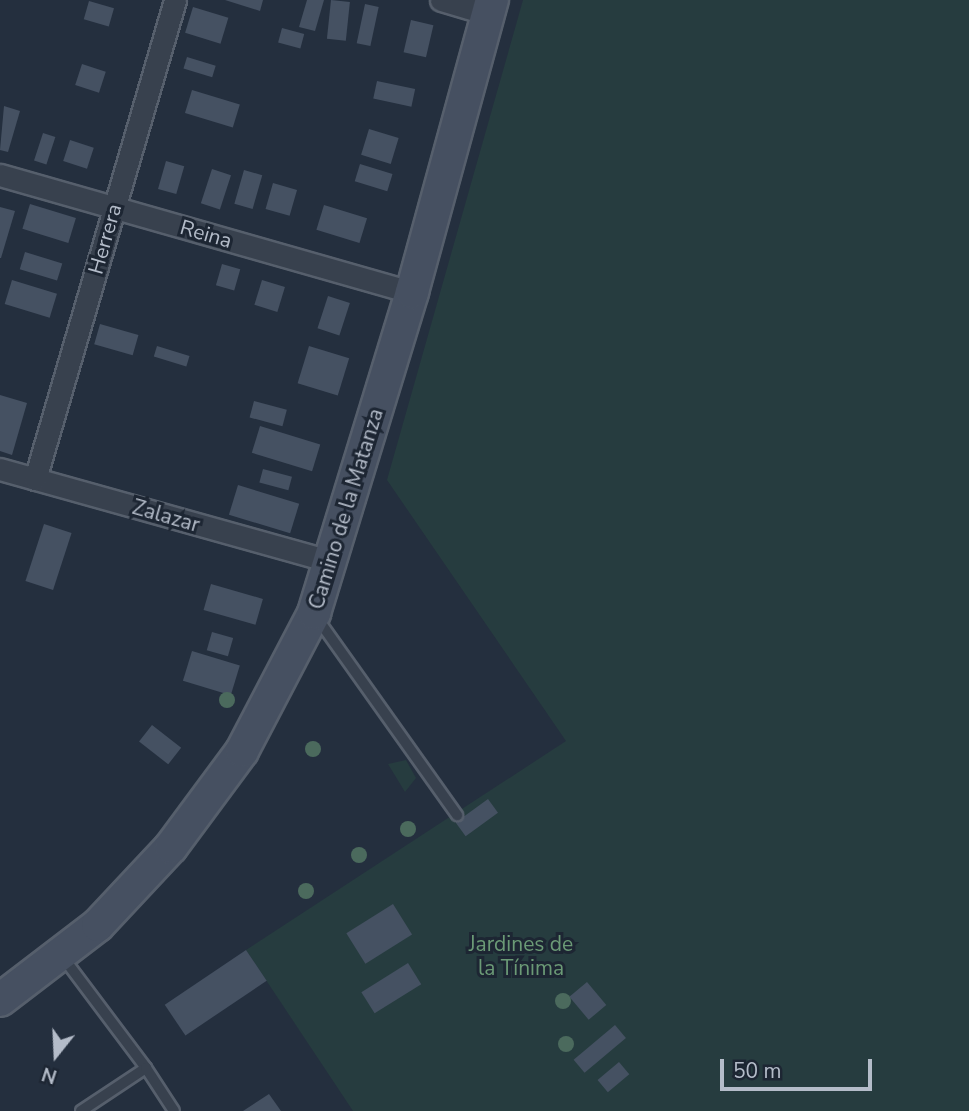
<!DOCTYPE html>
<html>
<head>
<meta charset="utf-8">
<style>
  body { margin:0 }
  #map { position:relative; width:969px; height:1111px; overflow:hidden; background:#242f3e; font-family:"Nunito Sans",sans-serif }
  div>[style] { position:absolute }
  .green>* { inset:0; background:#263c3f }
  .building>* { inset:0; background:#455162; transform-origin:0 0 }
  .roads { filter:drop-shadow(2px 0 #565f6c) drop-shadow(-2px 0 #565f6c) drop-shadow(0 2px #565f6c) drop-shadow(0 -2px #565f6c) }
  .lane>* { height:10px; margin:-5px; padding:0 5px; transform-origin:5px; border-radius:5px; background:#38414e }
  .street>* { height:21px; margin:-10.5px; padding:0 10.5px; transform-origin:10.5px; border-radius:10.5px; background:#38414e }
  .secondary>* { height:32px; margin:-16px; padding:0 16px; transform-origin:16px; border-radius:16px; background:#465061 }
  .trees>* { width:16px; height:16px; margin:-8px; border-radius:50%; background:#4b6a5d }
  span { translate:-50% -50%; white-space:nowrap; text-align:center; line-height:1.15; -webkit-text-stroke:6px #1d2633; paint-order:stroke }
  .street-label { font-size:21px; color:#b4bcc9 }
  .park-label { font-size:21px; color:#6b9a76 }
  .north { position:absolute; left:21px; top:1020px; width:70px; height:70px; -webkit-text-stroke:5px #1d2633; paint-order:stroke; rotate:198deg; font-size:19px; font-weight:700; line-height:28px; text-align:center; color:#b4bcc9 }
  .north::after { content:''; display:block; margin:auto; width:24px; height:32px; background:#b4bcc9; clip-path:polygon(50% 0,100% 100%,50% 72%,0 100%) }
  .scale { position:absolute; left:720px; top:1059px; width:152px; height:32px; box-sizing:border-box; border:4px solid #b4bcc9; border-top:0; padding-left:9px; font-size:21px; line-height:24px; white-space:nowrap; color:#b4bcc9; -webkit-text-stroke:5px #1d2633; paint-order:stroke }
</style>
</head>
<body>
<div id="map">
  <div class="green">
    <i style="clip-path:polygon(523px 0,969px 0,969px 1111px,353px 1111px,246px 950px,566px 741px,387px 480px)"></i>
    <i style="clip-path:polygon(406px 760px,416px 778px,405px 792px,388px 764px)"></i>
  </div>
  <div class="building">
    <i style="clip-path:polygon(225px 0,263px 0,260px 11px)"></i>
    <i style="clip-path:polygon(307px 0,324px 0,315px 31px,299px 27px)"></i>
    <i style="left:331px;top:0;width:19px;height:39px;rotate:6deg"></i>
    <i style="left:89px;top:1px;width:26px;height:19px;rotate:16deg"></i>
    <i style="left:365px;top:4px;width:14px;height:40px;rotate:12deg"></i>
    <i style="left:193px;top:7px;width:37px;height:27px;rotate:17deg"></i>
    <i style="left:411px;top:20px;width:23px;height:33px;rotate:13deg"></i>
    <i style="left:282px;top:28px;width:23px;height:15px;rotate:15deg"></i>
    <i style="left:187px;top:57px;width:30px;height:12px;rotate:17deg"></i>
    <i style="left:82px;top:64px;width:25px;height:22px;rotate:18deg"></i>
    <i style="left:377px;top:81px;width:39px;height:18px;rotate:12deg"></i>
    <i style="left:192px;top:90px;width:50px;height:24px;rotate:17deg"></i>
    <i style="clip-path:polygon(4px 106px,20px 111px,8px 152px,0 150px)"></i>
    <i style="left:369px;top:129px;width:31px;height:27px;rotate:17deg"></i>
    <i style="left:43px;top:133px;width:13px;height:29px;rotate:18deg"></i>
    <i style="left:70px;top:140px;width:25px;height:22px;rotate:18deg"></i>
    <i style="left:166px;top:161px;width:19px;height:29px;rotate:16deg"></i>
    <i style="left:360px;top:164px;width:34px;height:18px;rotate:17deg"></i>
    <i style="left:212px;top:169px;width:20px;height:36px;rotate:18deg"></i>
    <i style="left:244px;top:170px;width:19px;height:35px;rotate:16deg"></i>
    <i style="left:273px;top:183px;width:25px;height:27px;rotate:16deg"></i>
    <i style="left:30px;top:204px;width:48px;height:26px;rotate:17deg"></i>
    <i style="left:324px;top:205px;width:45px;height:26px;rotate:17deg"></i>
    <i style="clip-path:polygon(0 207px,15px 211px,1px 258px,0 258px)"></i>
    <i style="left:25px;top:252px;width:39px;height:18px;rotate:17deg"></i>
    <i style="left:222px;top:264px;width:19px;height:22px;rotate:16deg"></i>
    <i style="left:12px;top:280px;width:47px;height:25px;rotate:17deg"></i>
    <i style="left:262px;top:280px;width:24px;height:26px;rotate:17deg"></i>
    <i style="left:328px;top:296px;width:23px;height:34px;rotate:18deg"></i>
    <i style="left:100px;top:324px;width:40px;height:21px;rotate:16deg"></i>
    <i style="left:157px;top:346px;width:34px;height:11px;rotate:17deg"></i>
    <i style="left:309px;top:346px;width:42px;height:39px;rotate:17deg"></i>
    <i style="clip-path:polygon(0 395px,27px 403px,12px 455px,0 451px)"></i>
    <i style="left:254px;top:401px;width:34px;height:17px;rotate:15deg"></i>
    <i style="left:260px;top:426px;width:63px;height:28px;rotate:17deg"></i>
    <i style="left:263px;top:469px;width:30px;height:14px;rotate:15deg"></i>
    <i style="left:238px;top:485px;width:64px;height:31px;rotate:17deg"></i>
    <i style="left:44px;top:524px;width:29px;height:60px;rotate:18deg"></i>
    <i style="left:211px;top:584px;width:54px;height:27px;rotate:16deg"></i>
    <i style="left:212px;top:632px;width:22px;height:19px;rotate:16deg"></i>
    <i style="left:192px;top:651px;width:50px;height:31px;rotate:17deg"></i>
    <i style="left:152px;top:725px;width:37px;height:21px;rotate:38deg"></i>
    <i style="left:488px;top:799px;width:17px;height:40px;rotate:54deg"></i>
    <i style="left:393px;top:904px;width:36px;height:55px;rotate:58deg"></i>
    <i style="left:246px;top:950px;width:37px;height:98px;rotate:56deg"></i>
    <i style="left:408px;top:963px;width:25px;height:55px;rotate:58deg"></i>
    <i style="left:587px;top:982px;width:30px;height:23px;rotate:50deg"></i>
    <i style="left:615px;top:1025px;width:17px;height:54px;rotate:50deg"></i>
    <i style="left:619px;top:1062px;width:16px;height:28px;rotate:50deg"></i>
    <i style="clip-path:polygon(269px 1094px,281px 1111px,243px 1111px)"></i>
  </div>
  <div class="roads">
    <div class="lane">
      <i style="left:317px;top:618px;width:242px;rotate:54.6deg"></i>
      <i style="left:62px;top:956px;width:140px;rotate:53.1deg"></i>
      <i style="left:81px;top:1111px;width:78px;rotate:-33.5deg"></i>
      <i style="left:146px;top:1068px;width:51px;rotate:56.9deg"></i>
    </div>
    <div class="street">
      <i style="left:441px;top:0;width:49px;rotate:16.6deg"></i>
      <i style="left:0;top:175px;width:428px;rotate:15.9deg"></i>
      <i style="left:0;top:469px;width:345px;rotate:15.6deg"></i>
      <i style="left:35px;top:479px;width:499px;rotate:-73.7deg"></i>
    </div>
    <div class="secondary">
      <i style="left:0;top:1000px;width:123px;rotate:-37.4deg"></i>
      <i style="left:98px;top:925px;width:107px;rotate:-46.9deg"></i>
      <i style="left:171px;top:847px;width:119px;rotate:-53.5deg"></i>
      <i style="left:242px;top:751px;width:156px;rotate:-62.4deg"></i>
      <i style="left:314px;top:613px;width:336px;rotate:-73deg"></i>
      <i style="left:412px;top:292px;width:303px;rotate:-74.7deg"></i>
    </div>
  </div>
  <div class="trees">
    <i style="left:227px;top:700px"></i>
    <i style="left:313px;top:749px"></i>
    <i style="left:408px;top:829px"></i>
    <i style="left:359px;top:855px"></i>
    <i style="left:306px;top:891px"></i>
    <i style="left:563px;top:1001px"></i>
    <i style="left:566px;top:1044px"></i>
  </div>
  <div class="street-label">
    <span style="left:206px;top:234px;rotate:16deg">Reina</span>
    <span style="left:105px;top:239px;rotate:-74deg">Herrera</span>
    <span style="left:346px;top:509px;rotate:-73deg">Camino de la Matanza</span>
    <span style="left:166px;top:516px;rotate:16deg">Zalazar</span>
  </div>
  <div class="park-label">
    <span style="left:521px;top:956px">Jardines de<br>la Tínima</span>
  </div>
  <div class="north">N</div>
  <div class="scale">50 m</div>
</div>
</body>
</html>
